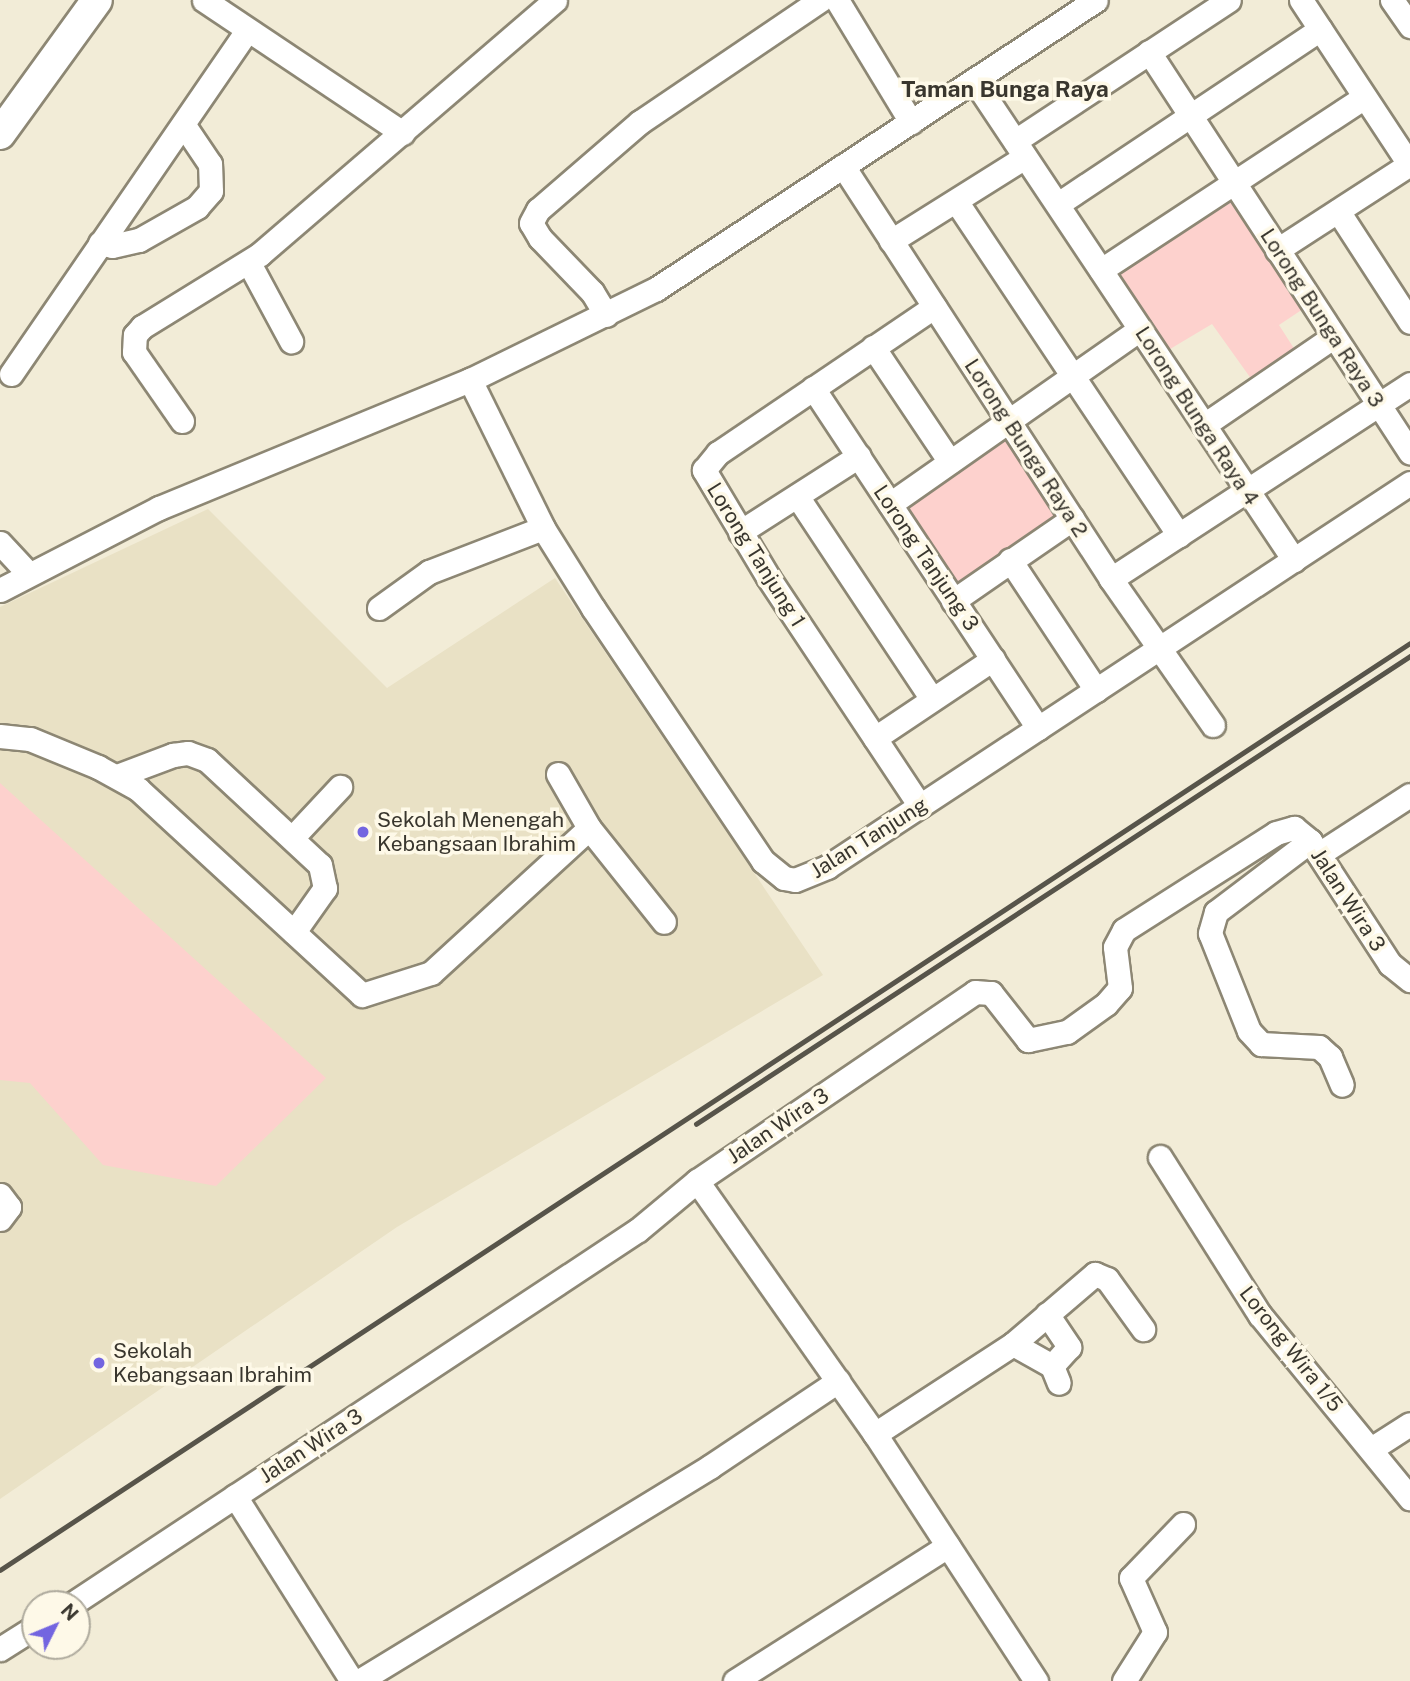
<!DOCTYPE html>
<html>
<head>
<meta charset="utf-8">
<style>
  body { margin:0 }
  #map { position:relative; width:1410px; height:1681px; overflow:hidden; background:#f2ecd7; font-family:"Public Sans",sans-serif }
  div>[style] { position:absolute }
  .built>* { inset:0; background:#e9e1c5 }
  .green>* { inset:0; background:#fdd1cd; transform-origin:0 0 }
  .roads { filter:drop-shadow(2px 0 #8d8774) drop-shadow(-2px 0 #8d8774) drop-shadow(0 2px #8d8774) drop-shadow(0 -2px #8d8774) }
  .minor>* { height:23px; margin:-11.5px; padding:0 11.5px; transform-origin:11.5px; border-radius:11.5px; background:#fff }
  .major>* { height:30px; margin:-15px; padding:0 15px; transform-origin:15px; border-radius:15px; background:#fff }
  .rail>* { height:4.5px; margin:-2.25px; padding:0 2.25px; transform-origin:2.25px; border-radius:2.25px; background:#57544a }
  .dots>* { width:19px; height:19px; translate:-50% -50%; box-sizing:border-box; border:4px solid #fef9e8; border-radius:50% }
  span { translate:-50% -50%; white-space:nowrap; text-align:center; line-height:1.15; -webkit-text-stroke:7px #fef9e8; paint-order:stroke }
  .street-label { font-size:21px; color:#39362e }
  .poi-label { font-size:21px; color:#39362e }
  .left { translate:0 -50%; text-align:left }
  .neighbourhood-label { font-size:23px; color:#39362e; font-weight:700 }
  .north { position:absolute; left:21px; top:1590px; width:70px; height:70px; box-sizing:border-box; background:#fef9e8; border:2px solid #afab9e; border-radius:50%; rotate:47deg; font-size:19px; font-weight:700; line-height:28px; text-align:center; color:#39362e }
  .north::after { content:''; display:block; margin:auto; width:24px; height:32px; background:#7365e0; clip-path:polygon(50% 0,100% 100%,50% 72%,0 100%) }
</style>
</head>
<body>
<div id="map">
  <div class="built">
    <i style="clip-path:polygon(208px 509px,387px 688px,555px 578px,823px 975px,397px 1227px,0 1499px,0 607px)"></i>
  </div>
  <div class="green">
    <i style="clip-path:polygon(1225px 201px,1233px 202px,1303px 309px,1279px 325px,1295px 350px,1252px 380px,1212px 324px,1165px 352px,1118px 281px,1118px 269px)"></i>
    <i style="left:1007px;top:432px;width:103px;height:129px;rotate:57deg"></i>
    <i style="clip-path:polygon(0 783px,326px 1078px,216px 1186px,103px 1165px,30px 1083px,0 1080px)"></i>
  </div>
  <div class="roads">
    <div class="minor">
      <i style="left:204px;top:0;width:239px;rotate:33.8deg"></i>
      <i style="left:837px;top:0;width:143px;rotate:58.8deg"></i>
      <i style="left:1301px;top:0;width:198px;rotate:56.6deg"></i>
      <i style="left:1392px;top:0;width:32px;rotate:55deg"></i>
      <i style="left:1149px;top:52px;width:478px;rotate:56.9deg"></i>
      <i style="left:974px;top:80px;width:577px;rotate:56.31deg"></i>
      <i style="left:1015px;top:141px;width:256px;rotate:-33.4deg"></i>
      <i style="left:843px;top:166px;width:492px;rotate:57deg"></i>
      <i style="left:1111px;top:579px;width:178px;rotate:55.1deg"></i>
      <i style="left:956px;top:201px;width:402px;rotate:56.3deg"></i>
      <i style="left:1058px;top:204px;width:315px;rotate:-33.7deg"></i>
      <i style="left:1338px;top:211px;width:132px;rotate:57deg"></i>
      <i style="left:891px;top:241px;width:158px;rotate:-32.1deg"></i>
      <i style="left:100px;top:243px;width:12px;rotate:14deg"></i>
      <i style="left:112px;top:246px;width:28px;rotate:-13deg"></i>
      <i style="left:139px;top:240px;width:67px;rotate:-29.6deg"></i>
      <i style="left:197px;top:207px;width:21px;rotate:-49deg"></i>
      <i style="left:211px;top:191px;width:27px;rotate:-92deg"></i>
      <i style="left:210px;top:164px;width:48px;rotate:-124deg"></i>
      <i style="left:1277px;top:250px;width:158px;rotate:-32.9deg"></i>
      <i style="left:249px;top:263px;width:89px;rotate:61.7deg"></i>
      <i style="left:1101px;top:270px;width:315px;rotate:-33.3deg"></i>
      <i style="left:606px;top:315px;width:27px;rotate:-121deg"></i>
      <i style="left:592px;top:292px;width:75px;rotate:-133.9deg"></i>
      <i style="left:540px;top:238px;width:17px;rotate:-121deg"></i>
      <i style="left:531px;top:223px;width:15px;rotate:-62deg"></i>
      <i style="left:538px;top:210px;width:135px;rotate:-40.8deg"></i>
      <i style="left:640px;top:122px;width:217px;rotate:-34.1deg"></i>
      <i style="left:873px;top:347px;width:138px;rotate:56.2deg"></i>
      <i style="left:11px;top:374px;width:417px;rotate:-55.5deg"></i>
      <i style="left:470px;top:380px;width:165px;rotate:63.7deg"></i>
      <i style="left:543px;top:528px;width:94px;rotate:58deg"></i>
      <i style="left:593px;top:608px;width:305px;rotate:56.1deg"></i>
      <i style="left:763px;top:861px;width:27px;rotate:39deg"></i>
      <i style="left:784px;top:878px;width:11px;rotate:10deg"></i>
      <i style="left:795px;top:880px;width:35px;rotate:-22deg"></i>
      <i style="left:827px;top:867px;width:698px;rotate:-33.37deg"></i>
      <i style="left:813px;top:388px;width:408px;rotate:56.5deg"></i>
      <i style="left:182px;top:421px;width:84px;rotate:-124.8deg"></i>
      <i style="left:134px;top:352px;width:17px;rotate:-87deg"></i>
      <i style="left:135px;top:335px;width:11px;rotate:-49deg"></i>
      <i style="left:142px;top:327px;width:139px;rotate:-31.7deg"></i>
      <i style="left:260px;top:254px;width:389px;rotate:-40.7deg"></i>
      <i style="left:1204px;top:425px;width:156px;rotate:-34.3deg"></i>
      <i style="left:797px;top:496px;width:244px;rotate:56.4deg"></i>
      <i style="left:890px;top:504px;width:305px;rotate:-35deg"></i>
      <i style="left:740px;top:532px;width:141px;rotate:-32.6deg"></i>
      <i style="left:0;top:543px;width:41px;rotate:47deg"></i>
      <i style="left:1010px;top:560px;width:156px;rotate:56.5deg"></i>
      <i style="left:1111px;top:579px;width:357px;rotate:-33.1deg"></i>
      <i style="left:0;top:590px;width:179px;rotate:-27.3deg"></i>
      <i style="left:159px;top:508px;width:336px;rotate:-22.4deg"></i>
      <i style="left:470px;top:380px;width:207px;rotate:-26.1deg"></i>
      <i style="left:656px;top:289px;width:526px;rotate:-33.3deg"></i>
      <i style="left:953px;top:601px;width:145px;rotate:-34.6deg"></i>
      <i style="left:379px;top:608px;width:62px;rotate:-35.8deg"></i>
      <i style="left:429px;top:572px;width:122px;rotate:-21.1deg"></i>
      <i style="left:0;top:736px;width:30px;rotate:6deg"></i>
      <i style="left:30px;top:739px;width:74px;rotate:22.4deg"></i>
      <i style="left:98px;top:767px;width:46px;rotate:28.8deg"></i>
      <i style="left:138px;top:789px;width:304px;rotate:42.6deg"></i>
      <i style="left:362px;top:995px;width:72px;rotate:-17.7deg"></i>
      <i style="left:431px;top:973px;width:214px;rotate:-42.5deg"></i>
      <i style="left:875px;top:738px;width:142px;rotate:-33.8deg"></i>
      <i style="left:558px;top:774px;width:62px;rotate:60.1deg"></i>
      <i style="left:589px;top:828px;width:120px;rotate:51.4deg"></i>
      <i style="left:117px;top:776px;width:60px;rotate:-20.6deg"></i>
      <i style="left:173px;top:755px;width:15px;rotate:-8deg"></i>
      <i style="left:188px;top:753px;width:20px;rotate:20deg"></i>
      <i style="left:207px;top:760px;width:154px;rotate:42.9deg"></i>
      <i style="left:320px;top:865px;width:24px;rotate:78deg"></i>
      <i style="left:325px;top:888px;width:54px;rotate:125.2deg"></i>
      <i style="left:920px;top:806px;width:275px;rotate:-123.6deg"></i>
      <i style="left:768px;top:577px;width:125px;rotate:-120.9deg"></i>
      <i style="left:704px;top:470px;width:22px;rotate:-51deg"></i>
      <i style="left:718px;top:453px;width:261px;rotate:-34.1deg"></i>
      <i style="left:293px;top:837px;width:69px;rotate:-46.8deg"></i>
      <i style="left:1310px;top:841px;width:118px;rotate:142.9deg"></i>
      <i style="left:1216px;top:912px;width:22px;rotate:106deg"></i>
      <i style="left:1210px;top:933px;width:105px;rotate:68.3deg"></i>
      <i style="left:1249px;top:1031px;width:18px;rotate:47deg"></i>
      <i style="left:1261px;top:1044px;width:58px;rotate:3deg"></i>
      <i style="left:1319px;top:1047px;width:15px;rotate:42deg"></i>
      <i style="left:1330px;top:1057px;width:30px;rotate:67deg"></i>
      <i style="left:1319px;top:854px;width:108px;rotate:-33deg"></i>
      <i style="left:1160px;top:1157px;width:187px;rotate:57.7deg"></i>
      <i style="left:1260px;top:1315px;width:237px;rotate:50.7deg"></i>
      <i style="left:697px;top:1181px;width:309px;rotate:54.9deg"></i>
      <i style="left:875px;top:1434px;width:295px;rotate:56.9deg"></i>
      <i style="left:0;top:1195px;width:15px;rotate:53deg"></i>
      <i style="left:9px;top:1207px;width:15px;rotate:127deg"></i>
      <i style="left:1047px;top:1314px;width:40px;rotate:56deg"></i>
      <i style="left:1069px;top:1347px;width:25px;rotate:132deg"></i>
      <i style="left:1013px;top:1344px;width:45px;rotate:29.4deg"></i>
      <i style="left:1052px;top:1366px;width:18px;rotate:68deg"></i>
      <i style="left:875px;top:1434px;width:165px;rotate:-33.1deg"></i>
      <i style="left:1013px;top:1344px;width:108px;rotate:-40.5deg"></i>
      <i style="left:1095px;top:1274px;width:13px;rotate:23deg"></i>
      <i style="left:1107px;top:1279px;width:62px;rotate:54.2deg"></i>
      <i style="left:1371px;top:1449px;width:46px;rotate:-32.7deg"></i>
      <i style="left:235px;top:1496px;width:219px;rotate:57.7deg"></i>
      <i style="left:72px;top:1604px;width:678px;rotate:-33.46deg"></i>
      <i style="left:638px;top:1230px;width:77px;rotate:-39.7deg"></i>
      <i style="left:697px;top:1181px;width:336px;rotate:-34.2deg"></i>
      <i style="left:975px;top:992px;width:16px;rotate:4deg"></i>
      <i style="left:991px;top:993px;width:60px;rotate:51.8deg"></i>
      <i style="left:1028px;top:1040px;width:40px;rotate:-12deg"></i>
      <i style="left:1067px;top:1032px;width:48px;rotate:-35.7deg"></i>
      <i style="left:1106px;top:1004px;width:21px;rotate:-49deg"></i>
      <i style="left:1120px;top:988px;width:41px;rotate:-97deg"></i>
      <i style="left:1115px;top:947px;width:19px;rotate:-62deg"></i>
      <i style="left:1124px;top:930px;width:180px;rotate:-32.5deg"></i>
      <i style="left:1276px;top:833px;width:19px;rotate:-16deg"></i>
      <i style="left:1294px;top:828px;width:21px;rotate:39deg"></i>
      <i style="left:1310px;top:841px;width:147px;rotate:57deg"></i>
      <i style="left:1390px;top:964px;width:26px;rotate:39deg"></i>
      <i style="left:0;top:1649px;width:41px;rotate:-32.2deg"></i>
      <i style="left:359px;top:1681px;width:412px;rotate:-31.4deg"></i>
      <i style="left:711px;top:1466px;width:153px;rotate:-33.8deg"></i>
      <i style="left:735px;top:1681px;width:252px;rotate:-32.4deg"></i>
      <i style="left:1124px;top:1681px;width:58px;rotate:-57.7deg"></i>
      <i style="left:1155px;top:1632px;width:59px;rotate:-114deg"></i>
      <i style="left:1131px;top:1578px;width:75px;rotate:-46.1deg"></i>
    </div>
    <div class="major">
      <i style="left:0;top:134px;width:165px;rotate:-54.1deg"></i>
    </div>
  </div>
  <div class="rail">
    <i style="left:696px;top:1124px;width:854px;rotate:-33.24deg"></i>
    <i style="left:0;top:1570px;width:1687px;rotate:-33.32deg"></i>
  </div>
  <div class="dots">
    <i style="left:363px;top:832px;background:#7365e0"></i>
    <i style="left:99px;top:1363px;background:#7365e0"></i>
  </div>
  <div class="street-label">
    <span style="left:1322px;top:318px;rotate:57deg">Lorong Bunga Raya 3</span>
    <span style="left:1197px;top:416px;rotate:57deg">Lorong Bunga Raya 4</span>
    <span style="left:1026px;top:448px;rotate:57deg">Lorong Bunga Raya 2</span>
    <span style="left:756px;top:555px;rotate:58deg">Lorong Tanjung 1</span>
    <span style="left:926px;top:558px;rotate:56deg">Lorong Tanjung 3</span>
    <span style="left:869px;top:838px;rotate:-32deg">Jalan Tanjung</span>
    <span style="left:1348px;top:900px;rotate:57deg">Jalan Wira 3</span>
    <span style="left:778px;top:1126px;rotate:-34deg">Jalan Wira 3</span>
    <span style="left:1291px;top:1349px;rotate:52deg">Lorong Wira 1/5</span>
    <span style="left:311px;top:1446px;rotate:-33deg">Jalan Wira 3</span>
  </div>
  <div class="poi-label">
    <span class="left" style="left:377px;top:832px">Sekolah Menengah<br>Kebangsaan Ibrahim</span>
    <span class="left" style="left:113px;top:1363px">Sekolah<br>Kebangsaan Ibrahim</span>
  </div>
  <div class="neighbourhood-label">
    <span style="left:1005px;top:89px">Taman Bunga Raya</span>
  </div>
  <div class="north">N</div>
</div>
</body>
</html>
